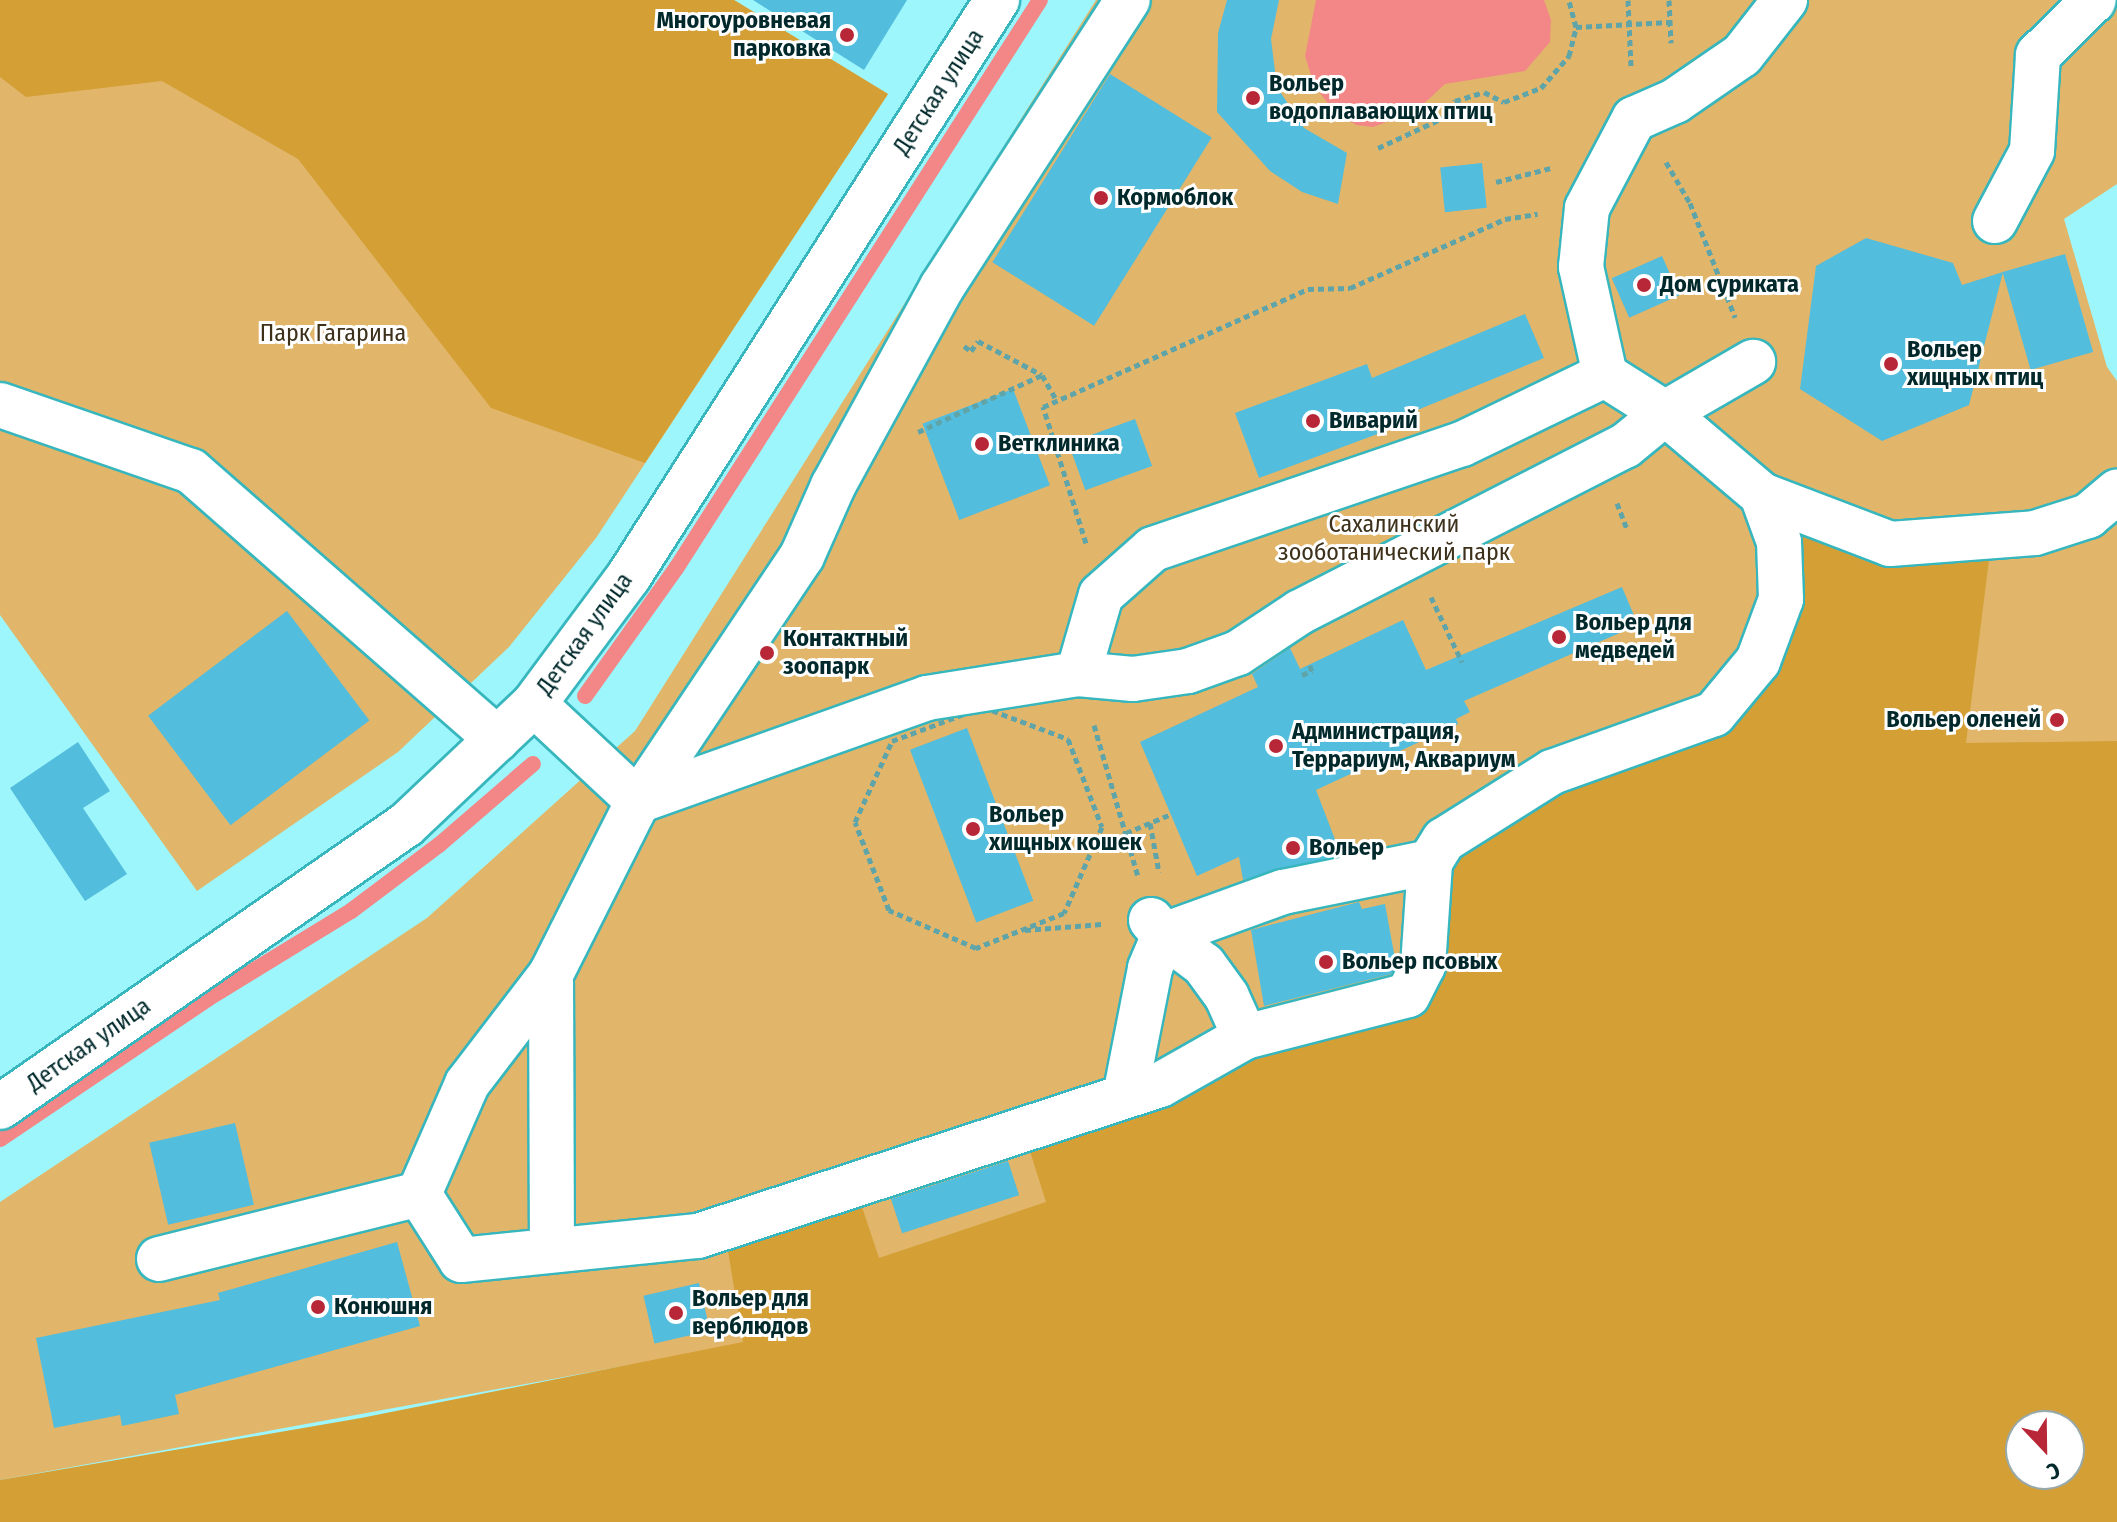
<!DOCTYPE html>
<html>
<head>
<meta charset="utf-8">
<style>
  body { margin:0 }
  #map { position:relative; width:2117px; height:1522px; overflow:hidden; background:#9df6fb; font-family:"Fira Sans Condensed",sans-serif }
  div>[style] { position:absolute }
  .green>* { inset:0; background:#e1b66a }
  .forest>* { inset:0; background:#d49f35 }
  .water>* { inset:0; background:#f38686 }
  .stream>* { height:16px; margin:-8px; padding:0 8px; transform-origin:8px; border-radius:8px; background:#f38686 }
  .building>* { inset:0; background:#52bddd; transform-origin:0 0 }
  .path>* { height:5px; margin-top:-2.5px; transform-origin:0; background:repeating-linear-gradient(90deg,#5fa4a8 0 6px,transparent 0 10px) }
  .roads { filter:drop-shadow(2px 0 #37b6bd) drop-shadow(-2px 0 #37b6bd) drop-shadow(0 2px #37b6bd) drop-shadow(0 -2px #37b6bd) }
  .minor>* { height:44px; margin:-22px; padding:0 22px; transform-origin:22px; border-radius:22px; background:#fff }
  .dots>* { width:22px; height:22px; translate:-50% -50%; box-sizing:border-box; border:4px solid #fff; border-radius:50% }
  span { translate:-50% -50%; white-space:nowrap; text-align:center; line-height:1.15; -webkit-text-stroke:6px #fff; paint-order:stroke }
  .poi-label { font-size:24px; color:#01292b; font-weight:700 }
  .right { translate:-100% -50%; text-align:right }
  .left { translate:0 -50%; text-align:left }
  .street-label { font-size:24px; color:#01292b }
  .park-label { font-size:24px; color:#3d311b }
  .north { position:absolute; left:2005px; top:1410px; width:80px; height:80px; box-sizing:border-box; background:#fff; border:2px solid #99a9aa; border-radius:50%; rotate:158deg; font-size:22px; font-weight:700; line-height:32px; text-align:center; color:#01292b }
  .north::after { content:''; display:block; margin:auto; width:28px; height:36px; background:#b82737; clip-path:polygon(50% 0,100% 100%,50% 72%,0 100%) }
</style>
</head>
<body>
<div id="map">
  <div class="green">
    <i style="clip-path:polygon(0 0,734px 0,888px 94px,596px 538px,509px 647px,398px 752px,197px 891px,0 615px)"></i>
    <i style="clip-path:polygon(1096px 0,2117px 0,2117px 184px,2064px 219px,2107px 367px,2117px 381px,2117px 1093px,0 1480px,0 1202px,427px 918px,635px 731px)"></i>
  </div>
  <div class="forest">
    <i style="clip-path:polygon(0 0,734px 0,888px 94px,645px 463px,491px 408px,298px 159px,162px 81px,26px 97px,0 77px)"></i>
    <i style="clip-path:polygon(evenodd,1776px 510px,1990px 552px,1966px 743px,2117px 741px,2117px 1522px,0 1522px,0 1480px,361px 1418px,743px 1342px,727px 1245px,860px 1201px,879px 1258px,1046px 1202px,1028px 1145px,1213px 1069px,1412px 1004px,1443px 860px,1559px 796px,1717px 725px,1762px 681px,1776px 510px,2021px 1426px,2069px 1426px,2069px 1474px,2021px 1474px,2021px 1426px)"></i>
  </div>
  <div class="water">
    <i style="clip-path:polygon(1316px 0,1544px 0,1551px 20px,1550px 42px,1525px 71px,1445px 84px,1416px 111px,1373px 127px,1356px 125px,1332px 109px,1314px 85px,1305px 56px)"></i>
  </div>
  <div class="stream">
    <i style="left:585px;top:696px;width:158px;rotate:-54.5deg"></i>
    <i style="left:677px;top:567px;width:673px;rotate:-57.37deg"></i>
    <i style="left:0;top:1139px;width:252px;rotate:-34deg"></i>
    <i style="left:209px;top:998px;width:167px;rotate:-31.5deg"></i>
    <i style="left:351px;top:911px;width:110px;rotate:-36.9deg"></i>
    <i style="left:439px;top:845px;width:124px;rotate:-40.8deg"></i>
  </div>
  <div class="building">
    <i style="clip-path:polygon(753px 0,907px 0,864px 70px)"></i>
    <i style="clip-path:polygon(1227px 0,1279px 0,1271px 39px,1277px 87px,1304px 128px,1347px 153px,1338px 204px,1302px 192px,1270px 171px,1217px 112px,1218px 33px)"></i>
    <i style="left:1110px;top:74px;width:120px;height:222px;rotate:32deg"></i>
    <i style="left:1482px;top:163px;width:45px;height:42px;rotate:84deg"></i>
    <i style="clip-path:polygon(1866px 238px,1953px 263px,1962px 285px,2003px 272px,1969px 405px,1882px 441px,1800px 389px,1816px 266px)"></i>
    <i style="left:2065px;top:254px;width:102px;height:65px;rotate:74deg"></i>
    <i style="left:1662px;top:256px;width:43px;height:55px;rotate:66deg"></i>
    <i style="clip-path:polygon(1525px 314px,1544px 358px,1388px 422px,1391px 429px,1259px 478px,1235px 413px,1367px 364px,1372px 378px)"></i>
    <i style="left:1013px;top:389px;width:103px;height:97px;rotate:69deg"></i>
    <i style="left:1135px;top:419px;width:50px;height:71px;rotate:70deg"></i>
    <i style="clip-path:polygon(1622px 587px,1638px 625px,1464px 701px,1470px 712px,1456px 719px,1458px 724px,1316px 790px,1341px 855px,1243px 880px,1239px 857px,1197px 876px,1140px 742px,1258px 687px,1252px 674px,1290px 648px,1300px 669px,1403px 620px,1426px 670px)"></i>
    <i style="left:287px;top:611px;width:137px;height:174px;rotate:53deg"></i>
    <i style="left:967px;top:728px;width:185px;height:61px;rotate:69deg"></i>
    <i style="clip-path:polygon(78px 742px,110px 791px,83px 808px,127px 874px,85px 901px,10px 788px)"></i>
    <i style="clip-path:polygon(1359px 902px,1362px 909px,1385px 904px,1396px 964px,1391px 974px,1264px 1006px,1251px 930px)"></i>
    <i style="left:235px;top:1123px;width:84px;height:88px;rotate:77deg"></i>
    <i style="left:1008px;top:1161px;width:36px;height:123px;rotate:72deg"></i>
    <i style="clip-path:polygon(397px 1242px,420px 1326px,175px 1395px,179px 1414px,122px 1426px,120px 1415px,54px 1428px,36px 1338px,220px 1300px,218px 1293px)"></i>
    <i style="left:699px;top:1283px;width:49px;height:57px;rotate:77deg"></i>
  </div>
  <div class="path">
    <i style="left:1628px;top:0;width:66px;rotate:87.4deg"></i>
    <i style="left:1669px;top:0;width:43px;rotate:87.3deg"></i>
    <i style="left:1576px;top:27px;width:94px;rotate:-3deg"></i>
    <i style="left:1378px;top:148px;width:72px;rotate:-24.8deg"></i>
    <i style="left:1443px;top:118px;width:21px;rotate:-55deg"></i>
    <i style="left:1455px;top:101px;width:30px;rotate:-17deg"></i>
    <i style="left:1484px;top:92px;width:22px;rotate:27deg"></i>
    <i style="left:1504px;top:102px;width:40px;rotate:-21deg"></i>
    <i style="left:1541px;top:88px;width:43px;rotate:-48.8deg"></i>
    <i style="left:1569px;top:56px;width:30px;rotate:-76deg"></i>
    <i style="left:1576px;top:27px;width:28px;rotate:-105deg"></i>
    <i style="left:1666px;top:162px;width:48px;rotate:59.7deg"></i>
    <i style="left:1690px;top:203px;width:123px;rotate:68.5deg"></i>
    <i style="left:1496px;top:182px;width:57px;rotate:-14.3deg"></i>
    <i style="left:964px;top:346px;width:9px;rotate:36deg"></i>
    <i style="left:971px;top:351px;width:12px;rotate:-55deg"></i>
    <i style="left:978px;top:341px;width:72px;rotate:28deg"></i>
    <i style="left:1042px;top:375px;width:30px;rotate:60deg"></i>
    <i style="left:918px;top:432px;width:136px;rotate:-24.7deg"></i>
    <i style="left:1617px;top:503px;width:28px;rotate:69deg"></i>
    <i style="left:1086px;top:543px;width:143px;rotate:-107.5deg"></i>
    <i style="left:1043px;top:407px;width:290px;rotate:-24deg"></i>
    <i style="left:1308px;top:289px;width:42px;rotate:-1.4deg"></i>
    <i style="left:1350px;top:288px;width:170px;rotate:-24deg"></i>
    <i style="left:1505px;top:219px;width:33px;rotate:-9deg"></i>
    <i style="left:1431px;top:597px;width:72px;rotate:64.5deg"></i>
    <i style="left:1302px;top:675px;width:11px;rotate:-22deg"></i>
    <i style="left:1312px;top:671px;width:8px;rotate:-113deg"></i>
    <i style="left:983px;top:707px;width:91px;rotate:20.6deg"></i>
    <i style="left:1068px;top:739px;width:94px;rotate:68.9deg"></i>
    <i style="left:1102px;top:827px;width:94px;rotate:113.8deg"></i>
    <i style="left:1064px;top:913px;width:95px;rotate:158.3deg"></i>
    <i style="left:976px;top:948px;width:95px;rotate:-156.4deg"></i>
    <i style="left:889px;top:910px;width:94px;rotate:-111.1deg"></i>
    <i style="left:855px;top:822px;width:89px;rotate:-65.4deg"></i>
    <i style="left:892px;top:741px;width:97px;rotate:-20.5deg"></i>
    <i style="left:1094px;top:725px;width:157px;rotate:73.8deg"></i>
    <i style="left:1150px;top:823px;width:50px;rotate:79.6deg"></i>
    <i style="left:1126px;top:833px;width:49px;rotate:-22.9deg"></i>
    <i style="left:1025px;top:930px;width:77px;rotate:-4.5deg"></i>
  </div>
  <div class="roads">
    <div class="minor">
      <i style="left:1995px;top:221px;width:79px;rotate:-62.1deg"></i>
      <i style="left:2032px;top:151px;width:96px;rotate:-86.4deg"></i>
      <i style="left:2038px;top:55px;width:78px;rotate:-44.5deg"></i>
      <i style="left:0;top:405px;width:202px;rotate:19.1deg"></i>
      <i style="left:191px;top:471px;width:407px;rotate:41.2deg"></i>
      <i style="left:1762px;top:495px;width:137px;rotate:20.9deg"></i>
      <i style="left:1890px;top:544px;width:145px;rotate:-4.3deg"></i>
      <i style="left:2035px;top:533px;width:56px;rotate:-17.8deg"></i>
      <i style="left:2088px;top:516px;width:38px;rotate:-40deg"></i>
      <i style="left:1078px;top:674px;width:82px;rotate:-73.8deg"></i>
      <i style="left:1101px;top:595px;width:69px;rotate:-41.5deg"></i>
      <i style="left:1153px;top:549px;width:326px;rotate:-18.8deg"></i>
      <i style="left:1462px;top:444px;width:159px;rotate:-25.8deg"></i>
      <i style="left:534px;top:704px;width:142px;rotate:43deg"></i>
      <i style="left:638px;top:801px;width:307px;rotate:-19.6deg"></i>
      <i style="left:927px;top:698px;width:153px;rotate:-9deg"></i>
      <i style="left:1078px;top:674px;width:55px;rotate:5.2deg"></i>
      <i style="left:1133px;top:679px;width:56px;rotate:-8.3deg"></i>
      <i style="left:1188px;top:671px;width:53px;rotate:-19.8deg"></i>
      <i style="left:1238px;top:653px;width:74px;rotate:-33.5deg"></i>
      <i style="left:1300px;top:612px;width:365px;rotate:-27.1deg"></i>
      <i style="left:1625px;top:446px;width:52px;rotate:-39.5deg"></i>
      <i style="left:1665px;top:413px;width:102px;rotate:-30.1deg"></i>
      <i style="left:1151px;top:920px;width:20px;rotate:49deg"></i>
      <i style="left:1164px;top:935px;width:127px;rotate:-19.9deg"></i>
      <i style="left:1283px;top:892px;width:150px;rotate:-11.5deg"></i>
      <i style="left:551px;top:974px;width:276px;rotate:89.8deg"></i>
      <i style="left:1125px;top:1096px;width:130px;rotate:-78.9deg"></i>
      <i style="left:1150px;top:968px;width:36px;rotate:-67deg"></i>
      <i style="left:1164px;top:935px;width:50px;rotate:36.9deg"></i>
      <i style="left:1204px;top:965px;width:39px;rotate:54deg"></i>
      <i style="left:1227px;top:997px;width:44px;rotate:65.8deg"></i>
      <i style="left:0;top:1107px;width:494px;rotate:-34.8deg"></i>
      <i style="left:406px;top:825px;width:176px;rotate:-43.4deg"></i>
      <i style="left:534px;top:704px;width:159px;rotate:-53.4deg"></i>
      <i style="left:629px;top:576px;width:684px;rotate:-57.43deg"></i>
      <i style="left:419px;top:1194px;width:78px;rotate:57.5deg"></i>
      <i style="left:461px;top:1260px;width:238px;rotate:-5.8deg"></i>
      <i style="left:698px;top:1236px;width:486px;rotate:-18.1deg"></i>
      <i style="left:1160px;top:1085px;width:98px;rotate:-29.5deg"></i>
      <i style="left:1245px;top:1037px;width:168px;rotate:-14.4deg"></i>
      <i style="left:1408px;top:995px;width:33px;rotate:-63deg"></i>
      <i style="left:1423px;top:966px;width:104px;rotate:-86.1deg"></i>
      <i style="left:1430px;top:862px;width:26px;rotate:-58deg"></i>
      <i style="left:1444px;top:840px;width:128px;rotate:-32.2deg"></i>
      <i style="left:1552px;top:772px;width:172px;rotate:-19.7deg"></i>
      <i style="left:1714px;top:714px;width:69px;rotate:-50.3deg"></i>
      <i style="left:1758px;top:661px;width:66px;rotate:-69.6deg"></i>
      <i style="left:1781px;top:599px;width:57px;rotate:-92deg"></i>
      <i style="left:1779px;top:542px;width:50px;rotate:-109.9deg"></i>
      <i style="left:1762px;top:495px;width:127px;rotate:-139.8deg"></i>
      <i style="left:1665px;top:413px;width:71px;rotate:-147.7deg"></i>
      <i style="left:1605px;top:375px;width:111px;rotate:-102.5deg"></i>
      <i style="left:1581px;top:267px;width:59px;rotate:-84.2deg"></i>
      <i style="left:1587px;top:208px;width:101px;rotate:-62.2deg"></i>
      <i style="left:1634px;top:119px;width:45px;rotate:-23.7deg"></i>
      <i style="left:1675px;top:101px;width:81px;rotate:-34.5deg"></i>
      <i style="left:1742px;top:55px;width:70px;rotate:-52deg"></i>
      <i style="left:159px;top:1259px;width:268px;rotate:-14deg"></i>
      <i style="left:419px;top:1194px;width:120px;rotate:-66.4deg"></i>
      <i style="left:467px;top:1084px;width:138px;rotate:-52.6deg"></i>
      <i style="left:551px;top:974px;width:194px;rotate:-63.3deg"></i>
      <i style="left:638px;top:801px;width:295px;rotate:-56.2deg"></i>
      <i style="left:802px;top:556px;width:77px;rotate:-66.1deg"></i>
      <i style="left:833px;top:486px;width:227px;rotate:-61.3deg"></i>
      <i style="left:942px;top:287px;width:342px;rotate:-57.1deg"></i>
    </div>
  </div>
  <div class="dots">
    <i style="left:847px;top:35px;background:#b82737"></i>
    <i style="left:1253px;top:98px;background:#b82737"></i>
    <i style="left:1101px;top:198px;background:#b82737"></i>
    <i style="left:1644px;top:285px;background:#b82737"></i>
    <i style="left:1891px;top:364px;background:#b82737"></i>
    <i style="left:1313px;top:421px;background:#b82737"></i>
    <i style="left:982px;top:444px;background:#b82737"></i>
    <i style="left:1559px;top:637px;background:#b82737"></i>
    <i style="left:767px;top:653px;background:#b82737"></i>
    <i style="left:2057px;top:720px;background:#b82737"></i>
    <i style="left:1276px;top:746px;background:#b82737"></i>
    <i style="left:973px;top:829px;background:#b82737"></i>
    <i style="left:1293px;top:848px;background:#b82737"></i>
    <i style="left:1326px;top:962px;background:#b82737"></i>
    <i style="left:318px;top:1307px;background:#b82737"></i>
    <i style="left:676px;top:1313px;background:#b82737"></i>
  </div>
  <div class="poi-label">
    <span class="right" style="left:831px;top:35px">Многоуровневая<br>парковка</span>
    <span class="left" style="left:1269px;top:98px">Вольер<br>водоплавающих птиц</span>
    <span class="left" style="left:1117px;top:198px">Кормоблок</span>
    <span class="left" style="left:1660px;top:285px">Дом суриката</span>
    <span class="left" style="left:1907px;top:364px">Вольер<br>хищных птиц</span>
    <span class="left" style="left:1329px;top:421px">Виварий</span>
    <span class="left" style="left:998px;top:444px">Ветклиника</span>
    <span class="left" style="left:1575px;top:637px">Вольер для<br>медведей</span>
    <span class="left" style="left:783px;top:653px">Контактный<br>зоопарк</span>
    <span class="right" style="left:2041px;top:720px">Вольер оленей</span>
    <span class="left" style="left:1292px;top:746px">Администрация,<br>Террариум, Аквариум</span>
    <span class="left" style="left:989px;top:829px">Вольер<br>хищных кошек</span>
    <span class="left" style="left:1309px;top:848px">Вольер</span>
    <span class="left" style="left:1342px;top:962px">Вольер псовых</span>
    <span class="left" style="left:692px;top:1313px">Вольер для<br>верблюдов</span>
    <span class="left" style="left:334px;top:1307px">Конюшня</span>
  </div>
  <div class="street-label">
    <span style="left:939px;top:92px;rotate:-57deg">Детская улица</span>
    <span style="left:585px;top:634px;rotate:-54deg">Детская улица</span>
    <span style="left:89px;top:1045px;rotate:-35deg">Детская улица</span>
  </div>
  <div class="park-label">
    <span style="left:333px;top:334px">Парк Гагарина</span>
    <span style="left:1394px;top:539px">Сахалинский<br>зооботанический парк</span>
  </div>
  <div class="north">С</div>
</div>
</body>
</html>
